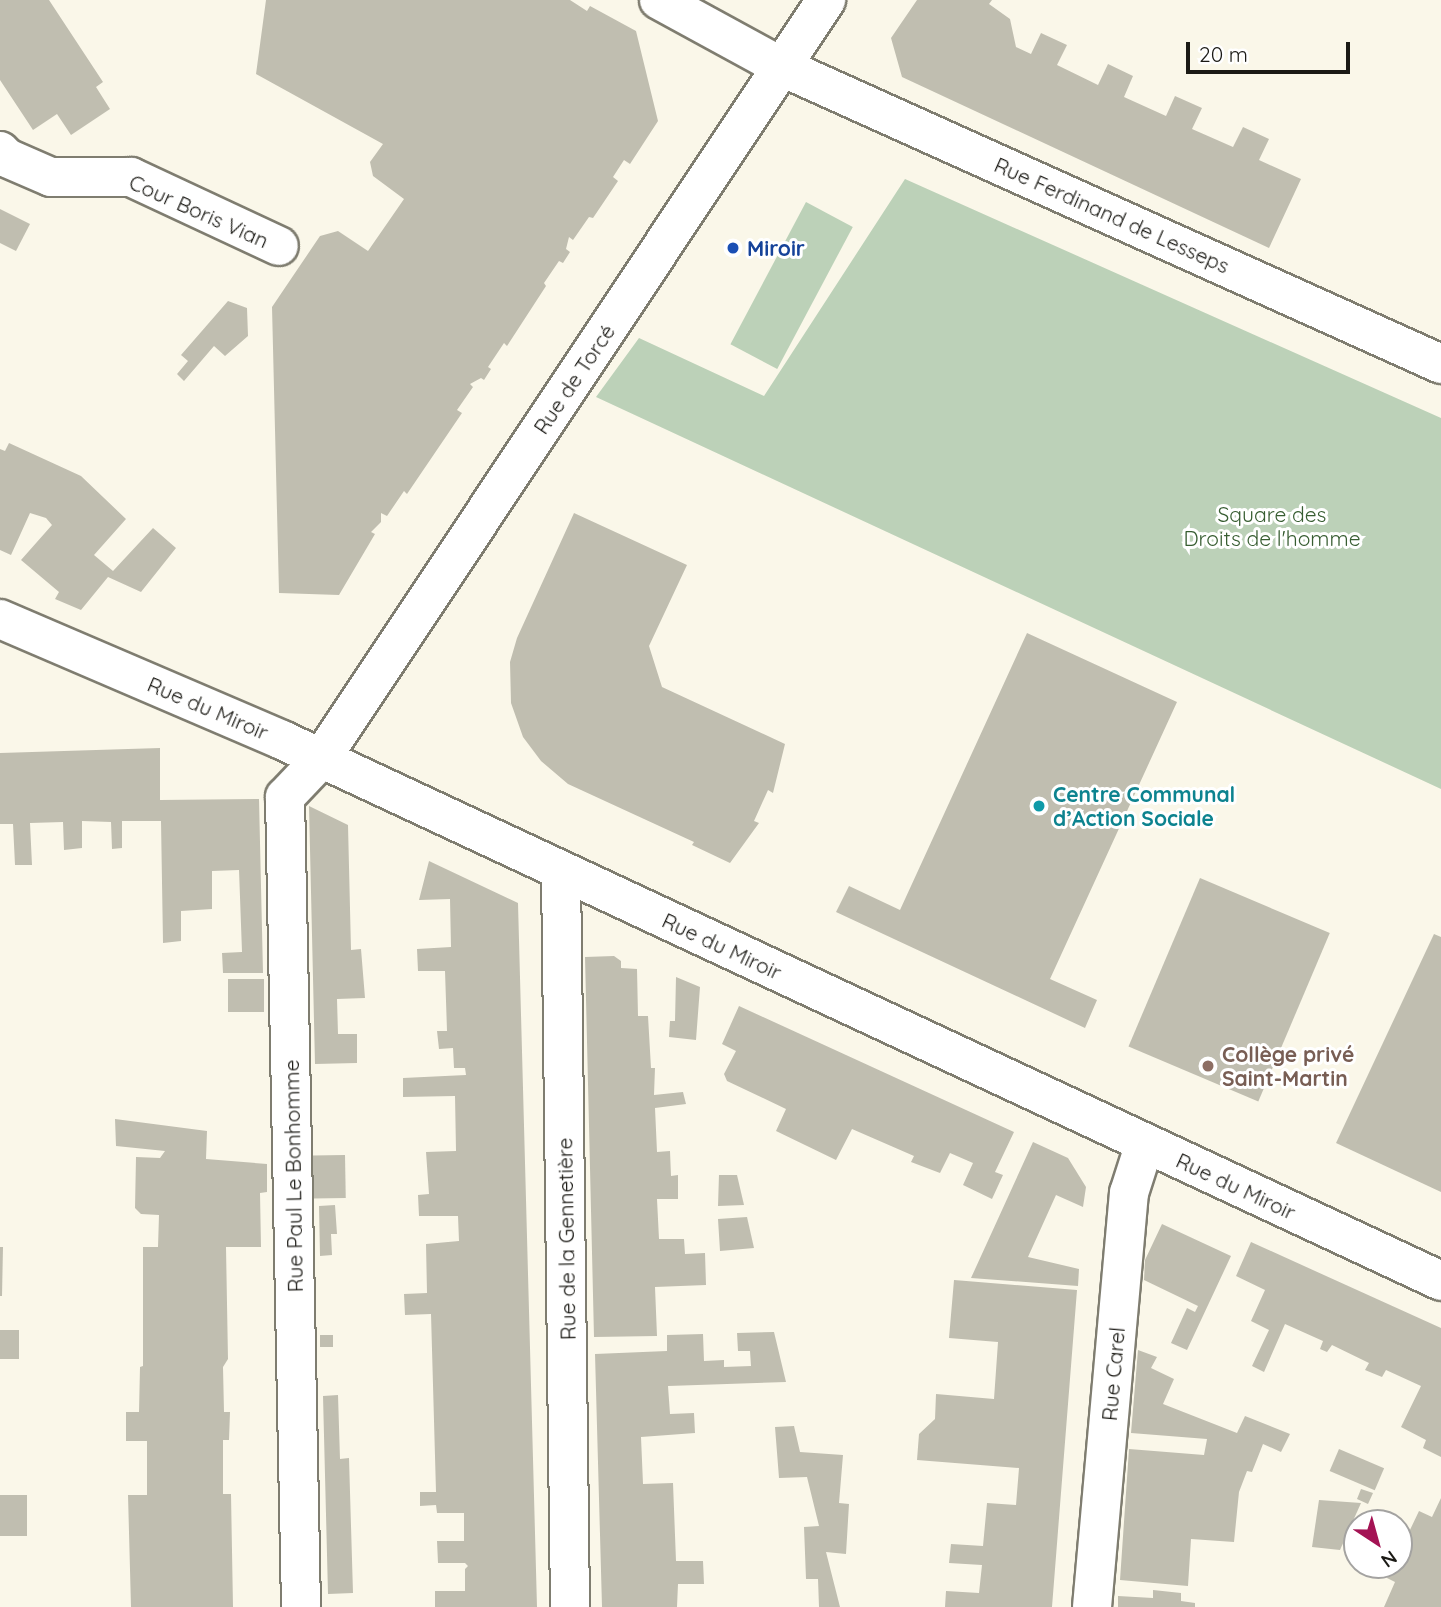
<!DOCTYPE html>
<html>
<head>
<meta charset="utf-8">
<style>
  body { margin:0 }
  #map { position:relative; width:1441px; height:1607px; overflow:hidden; background:#faf7e9; font-family:Quicksand,sans-serif }
  div>[style] { position:absolute }
  .green>* { inset:0; background:#bcd1b8; transform-origin:0 0 }
  .building>* { inset:0; background:#c0beb0; transform-origin:0 0 }
  .roads { filter:drop-shadow(2px 0 #7f7d70) drop-shadow(-2px 0 #7f7d70) drop-shadow(0 2px #7f7d70) drop-shadow(0 -2px #7f7d70) }
  .minor>* { height:38px; margin:-19px; padding:0 19px; transform-origin:19px; border-radius:19px; background:#fff }
  .dots>* { width:19px; height:19px; translate:-50% -50%; box-sizing:border-box; border:4px solid #fff; border-radius:50% }
  span { translate:-50% -50%; white-space:nowrap; text-align:center; line-height:1.15; -webkit-text-stroke:6px #fff; paint-order:stroke }
  .street-label { font-size:21px; color:#1b1a15 }
  .transit-label { font-size:21px; color:#164399; font-weight:700 }
  .left { translate:0 -50%; text-align:left }
  .park-label { font-size:21px; color:#375d31 }
  .culture-label { font-size:21px; color:#0d838f; font-weight:700 }
  .education-label { font-size:21px; color:#785e54; font-weight:700 }
  .north { position:absolute; left:1343px; top:1509px; width:70px; height:70px; box-sizing:border-box; background:#fff; border:2px solid #a4a3a1; border-radius:50%; rotate:144deg; font-size:19px; font-weight:700; line-height:28px; text-align:center; color:#1b1a15 }
  .north::after { content:''; display:block; margin:auto; width:24px; height:32px; background:#a41354; clip-path:polygon(50% 0,100% 100%,50% 72%,0 100%) }
  .scale { position:absolute; left:1186px; top:42px; width:164px; height:32px; box-sizing:border-box; border:4px solid #1b1a15; border-top:0; padding-left:9px; font-size:21px; line-height:24px; white-space:nowrap; color:#1b1a15; -webkit-text-stroke:5px #fff; paint-order:stroke }
</style>
</head>
<body>
<div id="map">
  <div class="green">
    <i style="clip-path:polygon(905px 179px,1441px 418px,1441px 789px,596px 397px,639px 338px,764px 396px)"></i>
    <i style="left:806px;top:202px;width:53px;height:161px;rotate:28deg"></i>
  </div>
  <div class="building">
    <i style="clip-path:polygon(0 0,49px 0,103px 82px,96px 87px,110px 109px,71px 135px,57px 114px,33px 130px,0 80px)"></i>
    <i style="clip-path:polygon(266px 0,570px 0,587px 11px,590px 6px,636px 31px,658px 121px,630px 164px,624px 160px,613px 177px,618px 181px,593px 218px,589px 217px,573px 240px,569px 237px,566px 249px,570px 252px,563px 263px,559px 261px,544px 283px,546px 286px,507px 346px,504px 343px,488px 367px,491px 369px,484px 380px,481px 378px,470px 384px,473px 387px,457px 410px,462px 413px,407px 494px,404px 491px,387px 516px,381px 513px,381px 522px,371px 532px,375px 534px,339px 595px,279px 593px,272px 307px,320px 236px,338px 231px,368px 251px,404px 199px,373px 176px,370px 162px,383px 144px,256px 74px)"></i>
    <i style="clip-path:polygon(917px 0,992px 0,989px 4px,1010px 19px,1016px 47px,1031px 54px,1041px 33px,1067px 45px,1057px 65px,1098px 85px,1108px 64px,1133px 76px,1124px 97px,1166px 116px,1175px 96px,1202px 108px,1192px 129px,1233px 147px,1243px 127px,1269px 139px,1259px 160px,1301px 179px,1269px 248px,902px 77px,891px 38px)"></i>
    <i style="clip-path:polygon(0 209px,30px 224px,16px 251px,0 243px)"></i>
    <i style="clip-path:polygon(228px 301px,247px 308px,248px 336px,225px 356px,214px 346px,184px 381px,177px 374px,188px 361px,181px 355px)"></i>
    <i style="clip-path:polygon(9px 443px,81px 476px,126px 519px,94px 555px,113px 571px,153px 528px,176px 548px,141px 592px,108px 577px,81px 610px,55px 599px,59px 592px,21px 560px,52px 525px,46px 518px,30px 513px,11px 555px,0 550px,0 449px,5px 451px)"></i>
    <i style="clip-path:polygon(574px 513px,687px 565px,649px 646px,662px 687px,785px 744px,773px 793px,768px 790px,754px 821px,759px 823px,730px 863px,692px 845px,694px 842px,568px 784px,541px 761px,523px 737px,511px 703px,510px 662px,517px 638px)"></i>
    <i style="clip-path:polygon(1027px 633px,1177px 702px,1050px 979px,1097px 1000px,1085px 1028px,836px 912px,849px 886px,900px 910px)"></i>
    <i style="clip-path:polygon(160px 748px,160px 800px,259px 799px,263px 973px,223px 973px,222px 953px,242px 952px,239px 870px,212px 871px,212px 909px,181px 911px,181px 941px,163px 943px,161px 821px,122px 821px,122px 848px,112px 849px,111px 822px,82px 821px,82px 848px,64px 850px,63px 822px,30px 823px,32px 865px,15px 865px,13px 824px,0 824px,0 753px)"></i>
    <i style="clip-path:polygon(309px 806px,348px 825px,351px 950px,361px 949px,365px 998px,337px 999px,338px 1034px,357px 1034px,357px 1063px,315px 1064px)"></i>
    <i style="clip-path:polygon(429px 861px,518px 903px,537px 1607px,435px 1607px,435px 1591px,465px 1591px,465px 1569px,468px 1566px,465px 1563px,438px 1563px,437px 1541px,464px 1541px,464px 1513px,437px 1513px,436px 1505px,420px 1506px,420px 1492px,436px 1492px,431px 1314px,405px 1315px,404px 1294px,427px 1293px,426px 1244px,459px 1241px,458px 1216px,419px 1216px,418px 1195px,429px 1194px,426px 1152px,456px 1151px,455px 1096px,403px 1097px,403px 1078px,466px 1075px,465px 1068px,454px 1068px,453px 1048px,439px 1049px,437px 1031px,447px 1031px,445px 971px,418px 971px,417px 949px,451px 947px,450px 899px,419px 900px)"></i>
    <i style="left:1200px;top:878px;width:141px;height:183px;rotate:23deg"></i>
    <i style="clip-path:polygon(1434px 934px,1441px 937px,1441px 1192px,1336px 1143px)"></i>
    <i style="clip-path:polygon(614px 956px,621px 961px,621px 968px,637px 969px,638px 1016px,648px 1016px,651px 1068px,655px 1068px,654px 1095px,683px 1092px,686px 1104px,655px 1108px,657px 1152px,670px 1151px,671px 1176px,678px 1175px,678px 1199px,657px 1199px,659px 1239px,684px 1239px,685px 1254px,705px 1253px,706px 1285px,655px 1287px,657px 1336px,594px 1337px,585px 957px)"></i>
    <i style="clip-path:polygon(676px 977px,700px 987px,696px 1040px,669px 1037px,670px 1021px,675px 1021px)"></i>
    <i style="left:264px;top:979px;width:33px;height:36px;rotate:90deg"></i>
    <i style="clip-path:polygon(739px 1006px,1014px 1132px,995px 1172px,1003px 1175px,992px 1199px,963px 1185px,973px 1163px,950px 1153px,940px 1173px,911px 1162px,914px 1156px,852px 1129px,836px 1160px,776px 1131px,786px 1109px,727px 1081px,724px 1074px,736px 1051px,722px 1044px)"></i>
    <i style="clip-path:polygon(115px 1119px,207px 1131px,206px 1159px,267px 1164px,267px 1192px,260px 1193px,261px 1247px,226px 1247px,228px 1359px,223px 1367px,224px 1412px,230px 1412px,229px 1440px,223px 1440px,223px 1494px,231px 1494px,233px 1607px,131px 1607px,128px 1495px,147px 1495px,147px 1441px,126px 1441px,126px 1412px,139px 1412px,140px 1367px,143px 1366px,143px 1247px,158px 1247px,159px 1215px,141px 1214px,135px 1208px,136px 1157px,160px 1158px,165px 1151px,116px 1146px)"></i>
    <i style="clip-path:polygon(1033px 1142px,1068px 1158px,1086px 1187px,1083px 1207px,1056px 1195px,1028px 1257px,1079px 1269px,1078px 1286px,971px 1278px)"></i>
    <i style="left:345px;top:1155px;width:43px;height:33px;rotate:89deg"></i>
    <i style="clip-path:polygon(719px 1175px,737px 1175px,744px 1205px,718px 1206px)"></i>
    <i style="clip-path:polygon(335px 1205px,337px 1234px,331px 1234px,332px 1255px,320px 1256px,319px 1206px)"></i>
    <i style="clip-path:polygon(747px 1217px,754px 1248px,720px 1251px,718px 1219px)"></i>
    <i style="clip-path:polygon(1162px 1224px,1231px 1256px,1187px 1350px,1171px 1343px,1187px 1308px,1195px 1312px,1198px 1306px,1144px 1280px,1145px 1260px)"></i>
    <i style="clip-path:polygon(1251px 1242px,1441px 1328px,1441px 1457px,1423px 1448px,1426px 1440px,1401px 1427px,1421px 1386px,1386px 1370px,1382px 1377px,1365px 1370px,1369px 1363px,1332px 1345px,1327px 1352px,1320px 1349px,1323px 1341px,1285px 1324px,1264px 1372px,1252px 1366px,1269px 1330px,1251px 1321px,1265px 1290px,1236px 1276px)"></i>
    <i style="clip-path:polygon(0 1247px,3px 1247px,2px 1296px,0 1296px)"></i>
    <i style="clip-path:polygon(954px 1280px,1077px 1290px,1052px 1607px,945px 1607px,946px 1591px,979px 1593px,982px 1565px,949px 1563px,951px 1544px,983px 1546px,987px 1503px,1016px 1505px,1019px 1468px,917px 1460px,919px 1434px,935px 1419px,936px 1394px,994px 1399px,998px 1342px,949px 1338px)"></i>
    <i style="left:0;top:1330px;width:19px;height:29px"></i>
    <i style="clip-path:polygon(774px 1332px,786px 1382px,668px 1386px,670px 1414px,694px 1413px,695px 1433px,641px 1437px,643px 1484px,673px 1483px,676px 1561px,703px 1561px,704px 1584px,678px 1584px,677px 1607px,602px 1607px,595px 1354px,667px 1351px,667px 1335px,703px 1334px,704px 1361px,724px 1360px,724px 1367px,751px 1366px,750px 1351px,738px 1351px,737px 1333px)"></i>
    <i style="left:320px;top:1335px;width:13px;height:12px"></i>
    <i style="clip-path:polygon(1138px 1350px,1157px 1357px,1151px 1368px,1174px 1379px,1163px 1404px,1237px 1433px,1245px 1416px,1290px 1434px,1281px 1452px,1263px 1444px,1252px 1472px,1247px 1471px,1239px 1492px,1234px 1542px,1191px 1539px,1188px 1586px,1120px 1580px,1129px 1449px,1204px 1455px,1207px 1439px,1131px 1433px)"></i>
    <i style="clip-path:polygon(338px 1395px,340px 1459px,349px 1458px,353px 1593px,328px 1594px,323px 1396px)"></i>
    <i style="clip-path:polygon(794px 1426px,800px 1452px,843px 1455px,839px 1503px,849px 1504px,846px 1554px,826px 1552px,840px 1607px,819px 1607px,818px 1579px,806px 1579px,804px 1527px,819px 1526px,807px 1477px,779px 1478px,775px 1427px)"></i>
    <i style="left:1339px;top:1449px;width:49px;height:24px;rotate:23deg"></i>
    <i style="clip-path:polygon(1361px 1489px,1373px 1493px,1368px 1504px,1357px 1499px)"></i>
    <i style="left:0;top:1495px;width:27px;height:41px"></i>
    <i style="clip-path:polygon(1441px 1498px,1441px 1607px,1384px 1607px,1395px 1582px,1387px 1578px,1393px 1565px,1399px 1565px,1399px 1553px,1419px 1511px,1432px 1517px)"></i>
    <i style="clip-path:polygon(1319px 1500px,1361px 1503px,1340px 1550px,1312px 1547px)"></i>
    <i style="clip-path:polygon(1153px 1590px,1181px 1593px,1181px 1601px,1195px 1603px,1195px 1607px,1118px 1607px,1118px 1596px,1153px 1598px)"></i>
  </div>
  <div class="roads">
    <div class="minor">
      <i style="left:659px;top:0;width:140px;rotate:28.6deg"></i>
      <i style="left:782px;top:67px;width:723px;rotate:24.26deg"></i>
      <i style="left:0;top:151px;width:10px;rotate:45deg"></i>
      <i style="left:7px;top:158px;width:48px;rotate:23.4deg"></i>
      <i style="left:51px;top:177px;width:80px"></i>
      <i style="left:131px;top:177px;width:163px;rotate:25deg"></i>
      <i style="left:0;top:619px;width:307px;rotate:23.2deg"></i>
      <i style="left:282px;top:740px;width:1279px;rotate:25.02deg"></i>
      <i style="left:561px;top:871px;width:736px;rotate:89.3deg"></i>
      <i style="left:301px;top:1607px;width:810px;rotate:-91.13deg"></i>
      <i style="left:285px;top:797px;width:52px;rotate:-46.5deg"></i>
      <i style="left:321px;top:759px;width:912px;rotate:-56.36deg"></i>
      <i style="left:1092px;top:1607px;width:416px;rotate:-84.9deg"></i>
      <i style="left:1129px;top:1193px;width:52px;rotate:-72.3deg"></i>
    </div>
  </div>
  <div class="dots">
    <i style="left:733px;top:248px;background:#1a4fb4"></i>
    <i style="left:1039px;top:806px;background:#0f9aa8"></i>
    <i style="left:1208px;top:1066px;background:#8d6e63"></i>
  </div>
  <div class="street-label">
    <span style="left:199px;top:211px;rotate:24deg">Cour Boris Vian</span>
    <span style="left:1112px;top:215px;rotate:24deg">Rue Ferdinand de Lesseps</span>
    <span style="left:574px;top:379px;rotate:-56deg">Rue de Torcé</span>
    <span style="left:208px;top:708px;rotate:23deg">Rue du Miroir</span>
    <span style="left:722px;top:946px;rotate:25deg">Rue du Miroir</span>
    <span style="left:293px;top:1176px;rotate:-91deg">Rue Paul Le Bonhomme</span>
    <span style="left:1236px;top:1186px;rotate:25deg">Rue du Miroir</span>
    <span style="left:566px;top:1239px;rotate:-91deg">Rue de la Gennetière</span>
    <span style="left:1113px;top:1374px;rotate:-85deg">Rue Carel</span>
  </div>
  <div class="transit-label">
    <span class="left" style="left:747px;top:248px">Miroir</span>
  </div>
  <div class="park-label">
    <span style="left:1272px;top:526px">Square des<br>Droits de l'homme</span>
  </div>
  <div class="culture-label">
    <span class="left" style="left:1053px;top:806px">Centre Communal<br>d’Action Sociale</span>
  </div>
  <div class="education-label">
    <span class="left" style="left:1222px;top:1066px">Collège privé<br>Saint-Martin</span>
  </div>
  <div class="north">N</div>
  <div class="scale">20 m</div>
</div>
</body>
</html>
